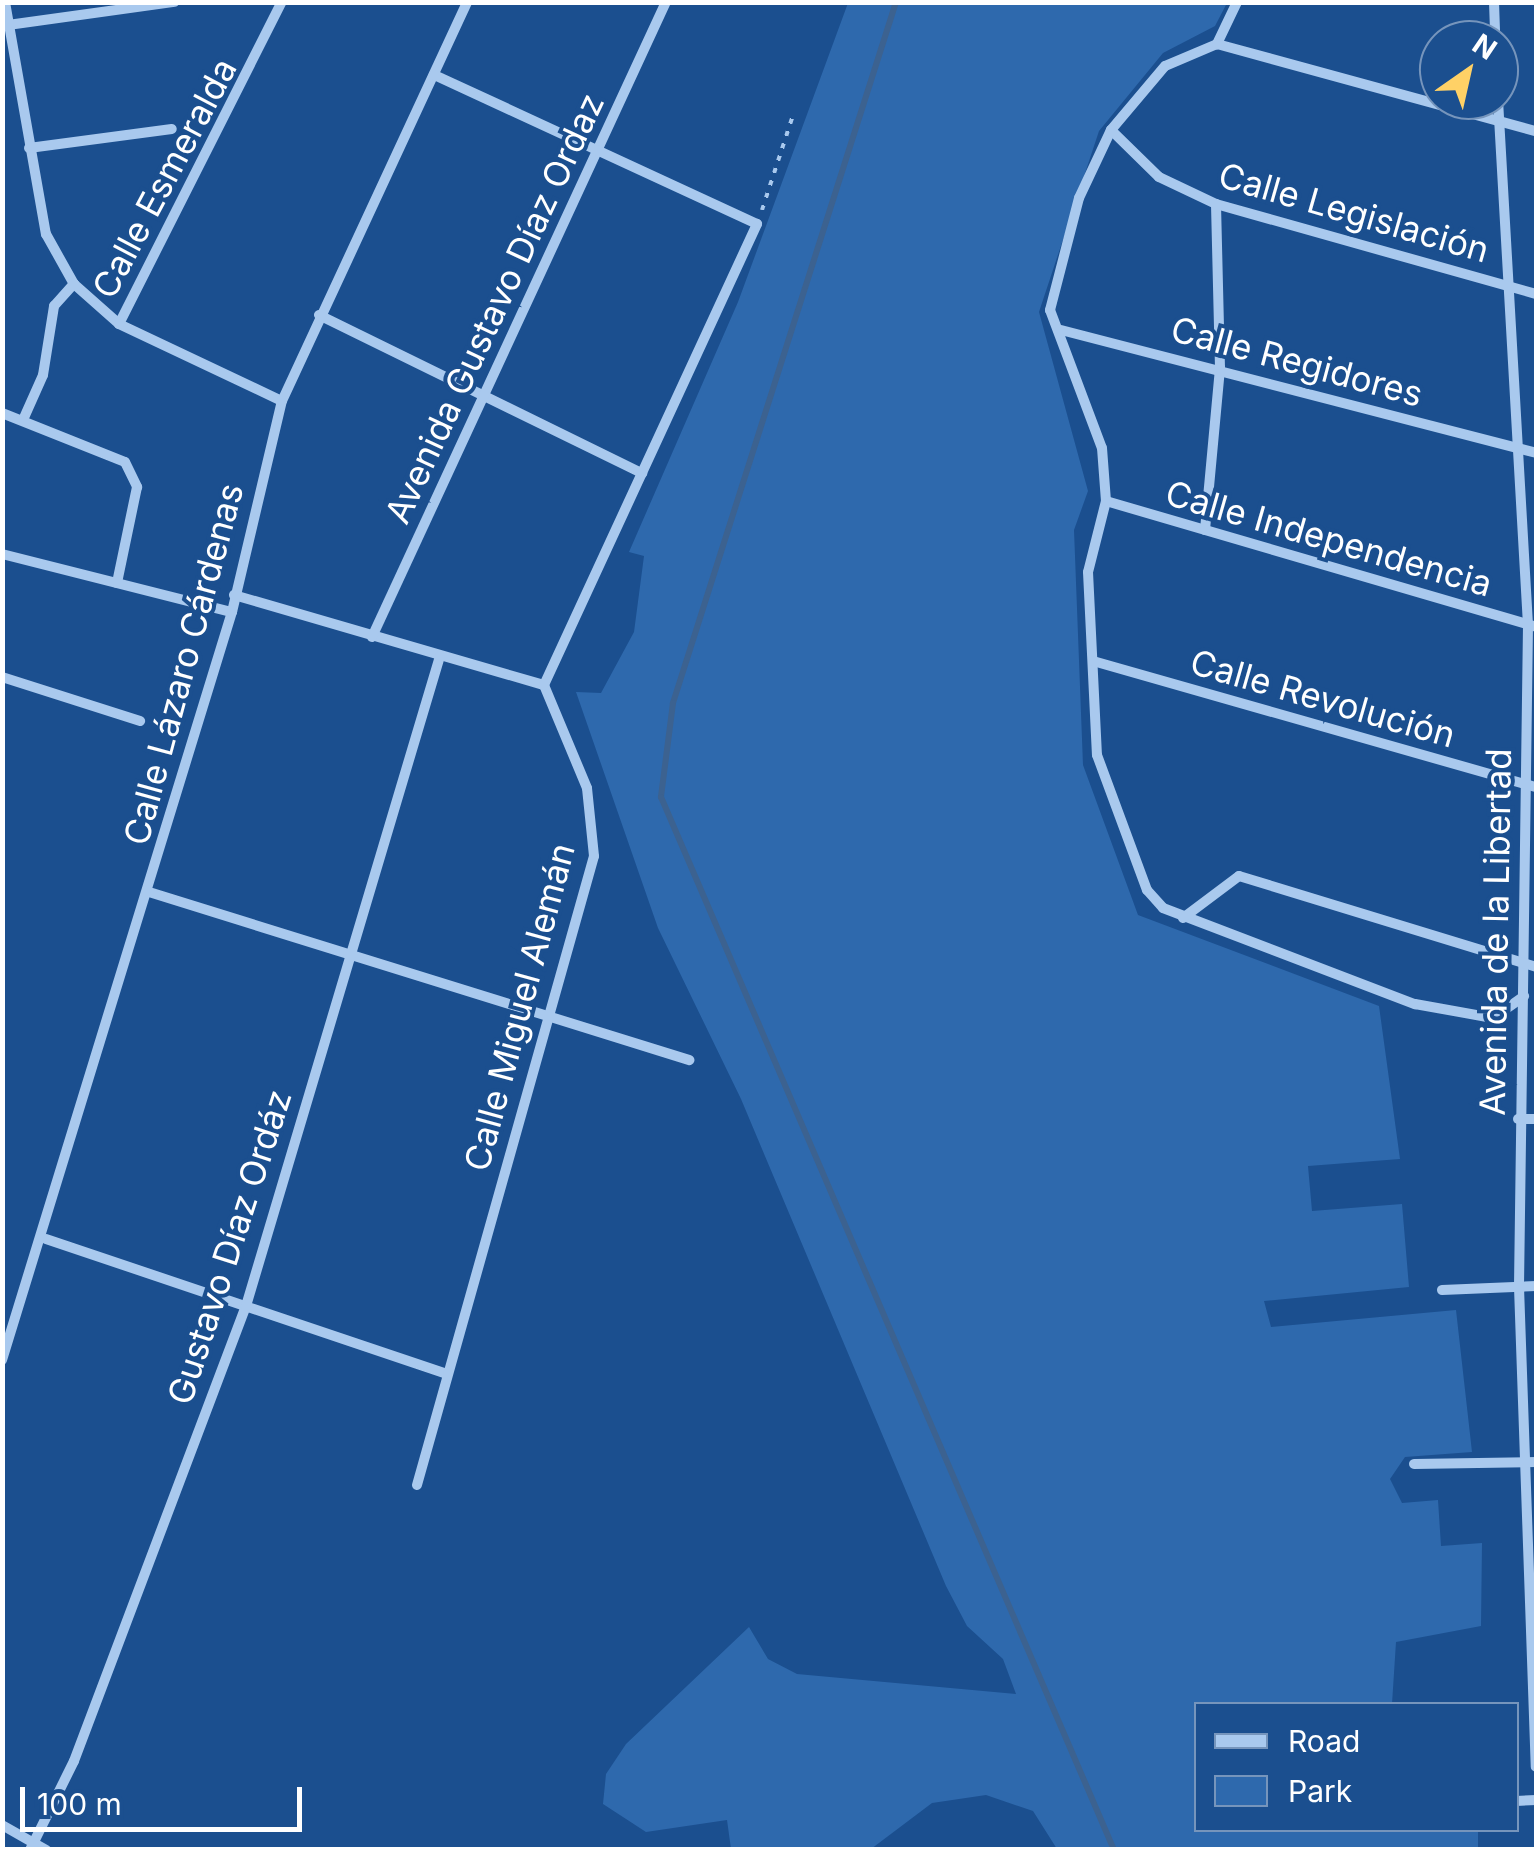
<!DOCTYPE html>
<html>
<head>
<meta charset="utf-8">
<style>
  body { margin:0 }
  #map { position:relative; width:1539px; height:1852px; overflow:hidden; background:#1b4f8f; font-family:Inter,sans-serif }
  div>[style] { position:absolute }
  .green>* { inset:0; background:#2e69ad }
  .stream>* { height:6px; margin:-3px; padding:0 3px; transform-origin:3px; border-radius:3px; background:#3c6290 }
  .path>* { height:4px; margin-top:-2px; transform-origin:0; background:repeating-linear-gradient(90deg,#a9c9ee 0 5px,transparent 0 13px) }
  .minor>* { height:10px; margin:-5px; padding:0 5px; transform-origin:5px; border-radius:5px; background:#a9c9ee }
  span { translate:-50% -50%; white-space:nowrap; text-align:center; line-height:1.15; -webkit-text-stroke:8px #1b4f8f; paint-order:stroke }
  .street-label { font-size:35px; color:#fff }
  .frame { position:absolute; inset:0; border:5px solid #fff; pointer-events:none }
  .legend { position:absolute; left:1194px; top:1702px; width:325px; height:130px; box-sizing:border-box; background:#1b4f8f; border:2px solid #7695bc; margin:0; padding:12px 18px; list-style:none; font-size:30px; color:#fff }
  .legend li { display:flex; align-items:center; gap:20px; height:50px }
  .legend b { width:50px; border:2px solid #7695bc }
  .north { position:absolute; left:1419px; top:20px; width:100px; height:100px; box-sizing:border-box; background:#1b4f8f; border:2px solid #7695bc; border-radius:50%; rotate:34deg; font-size:28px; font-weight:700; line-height:40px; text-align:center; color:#fff }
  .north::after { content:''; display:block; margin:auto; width:35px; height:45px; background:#ffd166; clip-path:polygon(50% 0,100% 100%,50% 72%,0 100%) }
  .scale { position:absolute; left:20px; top:1787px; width:282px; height:45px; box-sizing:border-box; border:5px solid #fff; border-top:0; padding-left:12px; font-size:30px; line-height:35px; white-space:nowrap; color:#fff; -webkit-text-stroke:8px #1b4f8f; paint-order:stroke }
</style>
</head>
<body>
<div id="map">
  <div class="green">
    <i style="clip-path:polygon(848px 3px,1227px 3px,1215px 26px,1163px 53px,1099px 131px,1039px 312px,1088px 491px,1074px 530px,1083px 765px,1138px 915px,1379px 1006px,1400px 1159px,1308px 1166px,1312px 1211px,1402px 1204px,1409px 1287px,1264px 1301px,1271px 1327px,1456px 1310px,1472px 1452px,1405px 1457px,1390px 1479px,1402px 1503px,1438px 1500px,1441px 1546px,1482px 1543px,1481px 1626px,1396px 1642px,1392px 1704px,1196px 1704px,1196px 1830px,1478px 1830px,1478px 1849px,1057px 1849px,1033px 1811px,986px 1795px,932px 1803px,871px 1849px,731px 1849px,727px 1820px,646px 1832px,603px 1804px,606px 1774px,626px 1744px,749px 1627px,768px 1659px,797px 1674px,1016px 1694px,1003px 1659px,967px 1626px,946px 1586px,741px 1099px,658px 928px,576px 692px,601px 693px,634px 632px,644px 556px,629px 552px,738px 302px)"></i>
  </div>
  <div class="stream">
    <i style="left:896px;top:2px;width:736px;rotate:107.65deg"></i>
    <i style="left:673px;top:703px;width:95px;rotate:97.3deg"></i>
    <i style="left:661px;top:797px;width:1146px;rotate:66.72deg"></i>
  </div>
  <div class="path">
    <i style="left:762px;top:210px;width:103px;rotate:-71.9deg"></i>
  </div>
  <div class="minor">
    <i style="left:5px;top:2px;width:236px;rotate:80deg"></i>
    <i style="left:46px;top:234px;width:57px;rotate:60.8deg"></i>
    <i style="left:74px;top:284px;width:60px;rotate:41.6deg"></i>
    <i style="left:119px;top:324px;width:180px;rotate:25.3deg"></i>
    <i style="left:1237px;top:2px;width:47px;rotate:115.5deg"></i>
    <i style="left:1217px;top:44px;width:56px;rotate:157.1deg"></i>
    <i style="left:1165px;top:66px;width:84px;rotate:130.2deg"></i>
    <i style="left:1111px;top:130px;width:75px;rotate:115.2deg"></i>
    <i style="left:1079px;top:198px;width:116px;rotate:104.5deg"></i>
    <i style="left:1050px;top:310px;width:147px;rotate:69.4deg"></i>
    <i style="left:1102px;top:448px;width:53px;rotate:85.7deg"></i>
    <i style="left:1106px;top:501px;width:73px;rotate:104.2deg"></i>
    <i style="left:1088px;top:572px;width:183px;rotate:87.2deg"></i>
    <i style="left:1097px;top:755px;width:144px;rotate:69.7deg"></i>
    <i style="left:1147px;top:890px;width:24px;rotate:48deg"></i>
    <i style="left:1163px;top:908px;width:270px;rotate:20.9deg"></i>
    <i style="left:1415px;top:1004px;width:79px;rotate:10.2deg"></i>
    <i style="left:1493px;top:1018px;width:38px;rotate:-35deg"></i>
    <i style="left:1494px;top:2px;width:38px;rotate:88deg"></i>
    <i style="left:8px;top:25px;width:168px;rotate:-7.9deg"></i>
    <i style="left:1217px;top:44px;width:331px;rotate:15.3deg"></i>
    <i style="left:1498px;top:100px;width:526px;rotate:86.73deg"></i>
    <i style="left:1528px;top:625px;width:662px;rotate:90.78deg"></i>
    <i style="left:1519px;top:1287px;width:480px;rotate:88deg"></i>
    <i style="left:1111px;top:130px;width:67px;rotate:44.4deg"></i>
    <i style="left:1159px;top:177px;width:63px;rotate:25.3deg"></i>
    <i style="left:1216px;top:204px;width:332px;rotate:15.7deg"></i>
    <i style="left:29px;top:148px;width:144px;rotate:-7.6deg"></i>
    <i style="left:319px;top:315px;width:360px;rotate:26.1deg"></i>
    <i style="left:119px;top:324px;width:361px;rotate:-63.2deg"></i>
    <i style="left:1061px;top:330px;width:491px;rotate:14.5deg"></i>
    <i style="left:2px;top:413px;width:132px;rotate:21.7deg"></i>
    <i style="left:125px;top:462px;width:28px;rotate:64deg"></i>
    <i style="left:137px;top:487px;width:98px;rotate:101.8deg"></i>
    <i style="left:23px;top:420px;width:49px;rotate:-66deg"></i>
    <i style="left:43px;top:375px;width:70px;rotate:-80.9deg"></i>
    <i style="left:54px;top:306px;width:30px;rotate:-48deg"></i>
    <i style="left:1106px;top:501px;width:448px;rotate:16.3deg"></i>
    <i style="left:1205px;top:530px;width:163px;rotate:-84.7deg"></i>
    <i style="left:1220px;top:368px;width:164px;rotate:-91.4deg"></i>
    <i style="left:2px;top:554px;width:237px;rotate:14.2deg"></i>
    <i style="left:234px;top:595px;width:323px;rotate:16.2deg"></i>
    <i style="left:372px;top:637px;width:700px;rotate:-65.16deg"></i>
    <i style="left:1093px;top:661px;width:461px;rotate:15.9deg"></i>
    <i style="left:2px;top:677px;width:145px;rotate:17.7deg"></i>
    <i style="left:149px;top:892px;width:566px;rotate:17.28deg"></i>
    <i style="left:1183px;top:918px;width:70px;rotate:-36.9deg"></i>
    <i style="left:1239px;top:876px;width:311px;rotate:17deg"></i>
    <i style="left:1518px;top:1119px;width:18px"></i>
    <i style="left:46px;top:1239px;width:420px;rotate:18.6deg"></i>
    <i style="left:1442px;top:1290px;width:94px;rotate:-2.4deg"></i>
    <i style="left:2px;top:1360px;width:783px;rotate:-72.91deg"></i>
    <i style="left:232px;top:612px;width:217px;rotate:-76.7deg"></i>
    <i style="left:282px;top:401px;width:440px;rotate:-65.1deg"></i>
    <i style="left:1414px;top:1464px;width:122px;rotate:-0.9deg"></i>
    <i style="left:417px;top:1485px;width:653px;rotate:-74.28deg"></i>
    <i style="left:594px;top:856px;width:68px;rotate:-95.9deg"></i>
    <i style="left:587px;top:788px;width:112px;rotate:-112.7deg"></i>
    <i style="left:544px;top:685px;width:508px;rotate:-65.2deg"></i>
    <i style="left:757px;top:224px;width:356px;rotate:-155.2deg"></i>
    <i style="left:1516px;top:1801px;width:20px;rotate:-3deg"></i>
    <i style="left:2px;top:1825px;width:51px;rotate:29.6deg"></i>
    <i style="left:30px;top:1850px;width:99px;rotate:-63.7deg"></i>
    <i style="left:74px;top:1761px;width:486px;rotate:-69.3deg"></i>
    <i style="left:246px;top:1306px;width:678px;rotate:-73.38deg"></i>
  </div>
  <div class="street-label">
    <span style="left:164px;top:178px;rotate:-62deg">Calle Esmeralda</span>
    <span style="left:1354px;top:212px;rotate:16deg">Calle Legislación</span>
    <span style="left:494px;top:308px;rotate:-65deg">Avenida Gustavo Díaz Ordaz</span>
    <span style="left:1297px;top:361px;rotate:15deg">Calle Regidores</span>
    <span style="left:1329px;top:538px;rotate:16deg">Calle Independencia</span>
    <span style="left:183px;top:664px;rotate:-75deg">Calle Lázaro Cárdenas</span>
    <span style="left:1323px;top:698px;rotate:16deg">Calle Revolución</span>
    <span style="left:1495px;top:932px;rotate:-89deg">Avenida de la Libertad</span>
    <span style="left:519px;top:1007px;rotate:-75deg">Calle Miguel Alemán</span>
    <span style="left:229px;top:1247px;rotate:-72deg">Gustavo Díaz Ordáz</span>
  </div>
  <div class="frame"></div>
  <ul class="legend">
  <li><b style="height:12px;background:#a9c9ee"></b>Road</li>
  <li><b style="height:28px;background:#2e69ad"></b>Park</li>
  </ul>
  <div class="north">N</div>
  <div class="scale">100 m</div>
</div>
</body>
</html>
